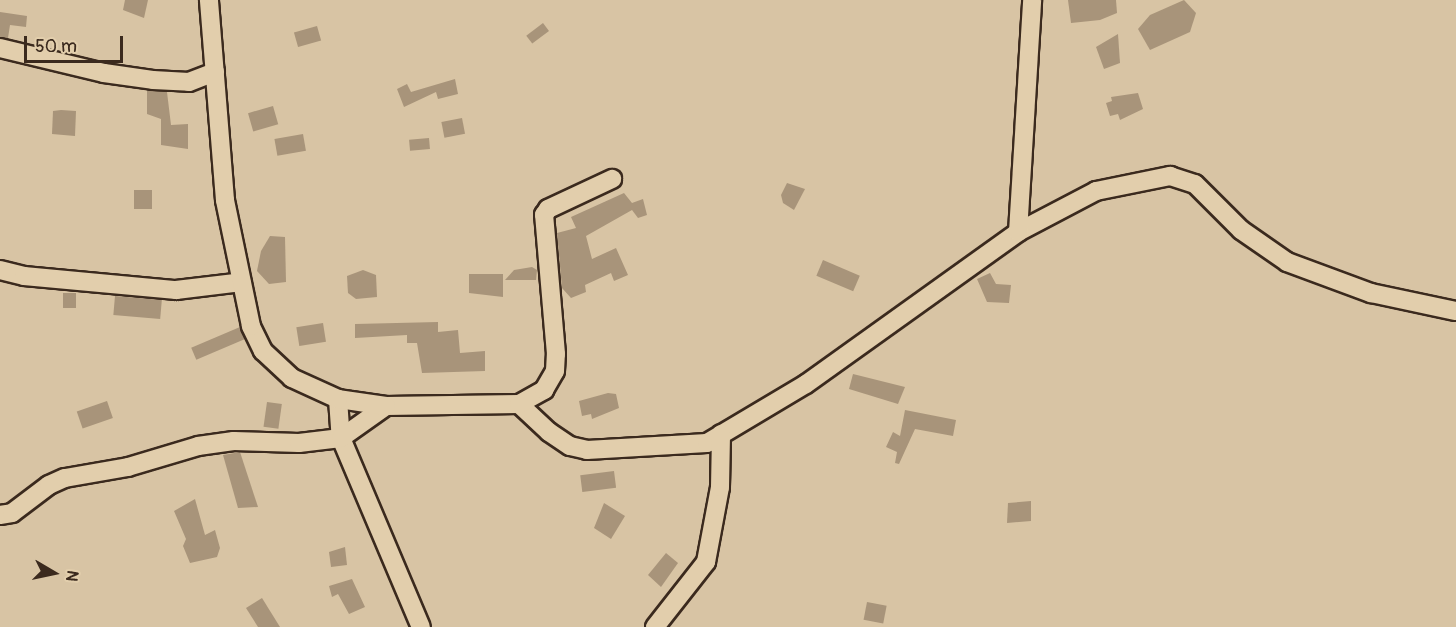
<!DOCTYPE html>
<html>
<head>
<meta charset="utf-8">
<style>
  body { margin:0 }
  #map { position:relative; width:1456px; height:627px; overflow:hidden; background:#d8c4a4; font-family:Pangolin,sans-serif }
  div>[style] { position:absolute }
  .building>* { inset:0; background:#a8947a; transform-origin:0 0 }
  .roads { filter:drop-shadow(2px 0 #3b2a1e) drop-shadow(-2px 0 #3b2a1e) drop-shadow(0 2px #3b2a1e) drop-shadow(0 -2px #3b2a1e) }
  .minor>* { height:18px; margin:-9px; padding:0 9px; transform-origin:9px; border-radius:9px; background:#e2ceac }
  span { translate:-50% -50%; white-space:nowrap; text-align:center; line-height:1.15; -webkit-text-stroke:4.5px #e2ceac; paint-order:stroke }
  .north { position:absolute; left:24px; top:543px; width:60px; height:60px; -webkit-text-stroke:4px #e2ceac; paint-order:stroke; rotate:99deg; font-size:16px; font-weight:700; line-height:24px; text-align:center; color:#3b2a1e }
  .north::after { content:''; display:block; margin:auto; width:21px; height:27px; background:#3b2a1e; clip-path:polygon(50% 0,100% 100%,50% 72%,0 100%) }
  .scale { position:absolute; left:24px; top:36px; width:99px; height:27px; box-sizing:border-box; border:3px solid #3b2a1e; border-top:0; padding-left:8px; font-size:18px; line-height:21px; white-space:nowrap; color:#3b2a1e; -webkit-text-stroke:4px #e2ceac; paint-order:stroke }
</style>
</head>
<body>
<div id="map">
  <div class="building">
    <i style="clip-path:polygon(125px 0,148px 0,144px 18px,123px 10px)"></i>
    <i style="clip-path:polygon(1068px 0,1116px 0,1117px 13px,1100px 20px,1071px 23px)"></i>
    <i style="clip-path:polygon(1184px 0,1196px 13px,1190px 32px,1150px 50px,1138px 29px,1150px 15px)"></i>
    <i style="clip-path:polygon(0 12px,27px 16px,26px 27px,10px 25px,8px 38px,0 37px)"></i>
    <i style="left:543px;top:23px;width:10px;height:21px;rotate:53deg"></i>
    <i style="left:317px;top:26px;width:15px;height:24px;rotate:74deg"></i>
    <i style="clip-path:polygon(1118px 34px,1120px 63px,1104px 69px,1096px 47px)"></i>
    <i style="clip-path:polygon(455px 79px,458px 94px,438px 99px,436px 92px,404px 107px,397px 89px,407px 84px,411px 92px)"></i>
    <i style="clip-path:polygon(147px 90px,167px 92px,171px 125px,188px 124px,188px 149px,161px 145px,161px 119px,147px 114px)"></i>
    <i style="clip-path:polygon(1138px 93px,1143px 109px,1120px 120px,1118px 114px,1110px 116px,1106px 103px,1112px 101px,1111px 97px)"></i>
    <i style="left:273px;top:106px;width:19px;height:26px;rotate:74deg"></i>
    <i style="clip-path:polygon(61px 110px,76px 111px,75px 136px,52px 134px,53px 111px)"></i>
    <i style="left:462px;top:118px;width:16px;height:21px;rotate:79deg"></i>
    <i style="left:303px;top:134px;width:17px;height:29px;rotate:80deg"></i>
    <i style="left:429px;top:138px;width:11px;height:20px;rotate:85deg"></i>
    <i style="clip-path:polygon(787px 183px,805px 189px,794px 210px,783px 203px,781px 195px)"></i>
    <i style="left:134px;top:190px;width:18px;height:19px"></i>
    <i style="clip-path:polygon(624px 193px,632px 203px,643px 199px,647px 215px,638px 218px,632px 210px,586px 236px,592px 259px,616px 248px,628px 275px,614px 281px,611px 273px,585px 285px,586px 292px,571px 298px,562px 288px,557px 233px,576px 228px,571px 217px)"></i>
    <i style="clip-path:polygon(270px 236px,285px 237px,286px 282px,269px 284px,257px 271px,261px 251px)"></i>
    <i style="left:823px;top:260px;width:40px;height:17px;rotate:23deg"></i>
    <i style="clip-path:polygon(532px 267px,537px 270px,536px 280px,505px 280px,514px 270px)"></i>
    <i style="clip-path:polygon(363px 270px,376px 275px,377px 297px,356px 299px,348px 293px,347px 276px)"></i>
    <i style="clip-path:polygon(990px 273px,996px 284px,1011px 285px,1009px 303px,987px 302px,977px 279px)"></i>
    <i style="clip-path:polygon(469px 274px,503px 274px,503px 297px,469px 293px)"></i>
    <i style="left:63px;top:293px;width:13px;height:15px"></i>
    <i style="left:115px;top:296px;width:47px;height:19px;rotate:5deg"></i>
    <i style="clip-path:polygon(438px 322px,438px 332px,458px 330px,460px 353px,485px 351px,485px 371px,422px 373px,417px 343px,407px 343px,407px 335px,355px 338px,355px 324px)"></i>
    <i style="left:323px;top:323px;width:19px;height:27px;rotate:81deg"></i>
    <i style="left:240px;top:327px;width:13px;height:53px;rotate:67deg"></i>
    <i style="clip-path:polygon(853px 374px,905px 387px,898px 404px,849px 389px)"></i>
    <i style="clip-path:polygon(608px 393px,616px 394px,619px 408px,592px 419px,591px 414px,582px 416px,579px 401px)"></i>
    <i style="left:107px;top:401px;width:18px;height:32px;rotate:71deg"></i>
    <i style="left:267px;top:402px;width:15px;height:25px;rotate:8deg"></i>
    <i style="clip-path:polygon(905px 410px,956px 420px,953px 436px,915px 429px,899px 464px,895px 463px,897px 452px,886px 447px,893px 432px,900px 436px)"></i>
    <i style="clip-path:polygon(240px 452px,258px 507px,238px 508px,223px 455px)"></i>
    <i style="left:614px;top:471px;width:17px;height:34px;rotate:83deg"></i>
    <i style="clip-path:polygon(195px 499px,205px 535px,215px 530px,220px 548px,217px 557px,190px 563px,183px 546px,186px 539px,174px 511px)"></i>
    <i style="clip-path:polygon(1031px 501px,1031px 521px,1007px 523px,1008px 503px)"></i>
    <i style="clip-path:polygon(604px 503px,625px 516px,611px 539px,594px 528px)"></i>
    <i style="clip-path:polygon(345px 547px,347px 565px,331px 567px,329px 552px)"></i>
    <i style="clip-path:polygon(666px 553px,678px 563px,661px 587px,648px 575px)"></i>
    <i style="clip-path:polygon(352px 579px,365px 607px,349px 614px,338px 594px,332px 597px,329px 586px)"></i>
    <i style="clip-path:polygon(262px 598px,280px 627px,258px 627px,246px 608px)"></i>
    <i style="left:867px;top:602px;width:20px;height:18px;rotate:11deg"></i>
  </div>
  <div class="roads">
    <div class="minor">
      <i style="left:0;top:48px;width:107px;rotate:13.5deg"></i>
      <i style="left:104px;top:73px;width:49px;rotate:8.1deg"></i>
      <i style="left:153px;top:80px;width:36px;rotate:3deg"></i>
      <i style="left:189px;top:82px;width:28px;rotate:-21deg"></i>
      <i style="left:1018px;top:232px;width:88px;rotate:-27.7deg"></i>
      <i style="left:1096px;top:191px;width:76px;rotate:-11.5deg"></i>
      <i style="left:1170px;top:176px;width:26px;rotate:18deg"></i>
      <i style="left:1195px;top:184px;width:65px;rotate:45deg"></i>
      <i style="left:1241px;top:230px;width:56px;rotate:34.8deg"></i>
      <i style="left:1287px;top:262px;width:90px;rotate:20.3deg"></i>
      <i style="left:1371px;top:293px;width:87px;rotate:12deg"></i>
      <i style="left:0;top:270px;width:25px;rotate:14deg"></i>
      <i style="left:24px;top:276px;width:153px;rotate:5.3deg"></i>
      <i style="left:176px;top:290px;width:66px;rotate:-6.9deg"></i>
      <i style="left:338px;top:399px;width:39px;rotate:86deg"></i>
      <i style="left:341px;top:438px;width:205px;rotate:67.1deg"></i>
      <i style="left:519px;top:404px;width:41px;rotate:43deg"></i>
      <i style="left:549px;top:432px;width:25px;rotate:34deg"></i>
      <i style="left:570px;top:446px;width:17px;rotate:13deg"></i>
      <i style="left:587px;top:450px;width:120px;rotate:-3.3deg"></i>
      <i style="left:707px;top:443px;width:115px;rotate:-30.8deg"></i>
      <i style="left:806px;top:384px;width:261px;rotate:-35.6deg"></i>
      <i style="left:1018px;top:232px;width:232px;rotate:-86.5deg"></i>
      <i style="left:386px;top:406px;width:133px;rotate:-0.9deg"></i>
      <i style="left:519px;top:404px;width:29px;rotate:-29deg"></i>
      <i style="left:544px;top:390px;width:22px;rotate:-60deg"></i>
      <i style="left:555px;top:371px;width:17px;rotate:-87deg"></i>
      <i style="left:556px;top:354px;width:140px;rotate:-94.9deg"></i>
      <i style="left:544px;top:215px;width:7px;rotate:-56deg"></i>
      <i style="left:548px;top:209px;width:71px;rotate:-25.1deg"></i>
      <i style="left:0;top:515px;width:12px;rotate:-9deg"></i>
      <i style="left:12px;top:513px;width:46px;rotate:-37.1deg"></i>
      <i style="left:49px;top:485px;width:17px;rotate:-24deg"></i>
      <i style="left:65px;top:478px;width:64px;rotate:-9.9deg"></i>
      <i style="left:128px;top:467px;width:73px;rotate:-16.7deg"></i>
      <i style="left:198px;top:446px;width:36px;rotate:-8deg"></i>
      <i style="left:234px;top:441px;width:65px;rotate:1.8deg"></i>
      <i style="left:299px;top:443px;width:42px;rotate:-6.8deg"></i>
      <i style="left:341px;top:438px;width:55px;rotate:-35.4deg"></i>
      <i style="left:386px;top:406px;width:49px;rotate:-171.7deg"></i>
      <i style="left:338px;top:399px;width:51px;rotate:-155.5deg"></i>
      <i style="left:292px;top:378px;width:40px;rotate:-137deg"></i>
      <i style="left:263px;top:351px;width:28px;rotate:-116deg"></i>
      <i style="left:251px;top:326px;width:129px;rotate:-101.7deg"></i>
      <i style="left:225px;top:200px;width:201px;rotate:-94.6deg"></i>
      <i style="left:655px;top:627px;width:83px;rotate:-51.9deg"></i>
      <i style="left:706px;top:562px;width:76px;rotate:-79.4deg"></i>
      <i style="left:720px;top:487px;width:53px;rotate:-88.9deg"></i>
    </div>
  </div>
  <div class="north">N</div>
  <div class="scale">50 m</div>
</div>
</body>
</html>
